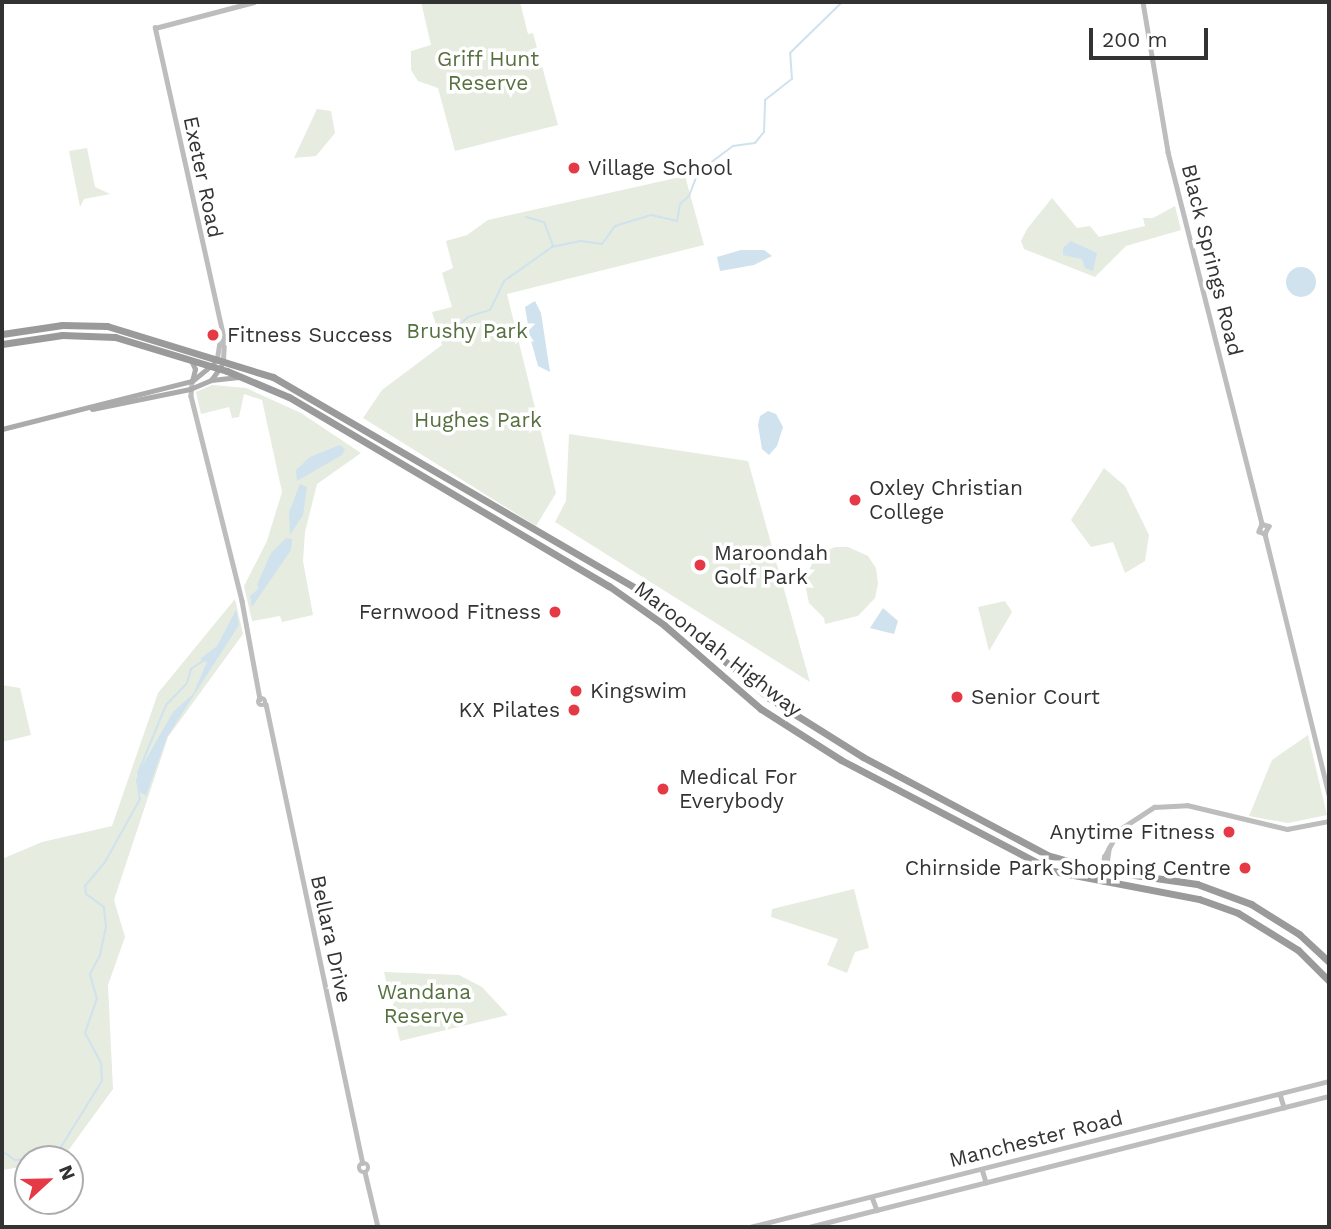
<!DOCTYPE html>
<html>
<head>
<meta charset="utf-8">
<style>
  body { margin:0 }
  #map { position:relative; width:1331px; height:1229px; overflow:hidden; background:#fff; font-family:"Work Sans",sans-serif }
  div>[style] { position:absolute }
  .green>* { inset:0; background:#e6ecdf }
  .water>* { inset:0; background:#cfe2ee }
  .round { border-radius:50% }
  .stream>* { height:2px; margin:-1px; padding:0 1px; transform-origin:1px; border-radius:1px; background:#cfe2ee }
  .secondary>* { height:4.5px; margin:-2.25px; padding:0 2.25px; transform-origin:2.25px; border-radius:2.25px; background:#bdbdbd }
  .secondary>.ring { margin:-2.25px; padding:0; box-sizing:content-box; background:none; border:4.5px solid #bdbdbd; border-radius:50% }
  .primary>* { height:5px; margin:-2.5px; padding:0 2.5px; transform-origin:2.5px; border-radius:2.5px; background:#ababab }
  .highway>* { height:7px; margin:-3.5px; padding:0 3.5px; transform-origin:3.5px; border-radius:3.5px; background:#9a9a9a }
  .dots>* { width:19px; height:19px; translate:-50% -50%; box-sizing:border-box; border:4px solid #fff; border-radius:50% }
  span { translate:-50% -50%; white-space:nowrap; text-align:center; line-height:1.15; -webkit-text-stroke:7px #fff; paint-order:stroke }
  .park-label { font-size:21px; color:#56703f }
  .poi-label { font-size:21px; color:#333 }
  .left { translate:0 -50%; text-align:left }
  .right { translate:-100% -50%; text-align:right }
  .street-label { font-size:21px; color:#333 }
  .frame { position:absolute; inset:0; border:4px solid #333; pointer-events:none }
  .north { position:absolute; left:14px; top:1145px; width:70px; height:70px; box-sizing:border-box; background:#fff; border:2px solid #adadad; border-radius:50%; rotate:68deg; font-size:19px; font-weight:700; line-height:28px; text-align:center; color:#333 }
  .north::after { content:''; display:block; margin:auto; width:24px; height:32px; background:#e63946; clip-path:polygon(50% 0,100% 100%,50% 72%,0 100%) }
  .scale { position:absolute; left:1089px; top:28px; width:119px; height:32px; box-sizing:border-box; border:4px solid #333; border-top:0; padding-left:9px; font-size:21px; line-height:24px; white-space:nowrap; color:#333; -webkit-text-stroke:5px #fff; paint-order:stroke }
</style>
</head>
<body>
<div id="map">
  <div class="green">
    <i style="clip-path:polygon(421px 2px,520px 2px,528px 34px,533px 33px,558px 125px,455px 151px,438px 88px,418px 81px,411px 70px,411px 51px,431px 45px)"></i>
    <i style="clip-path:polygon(317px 109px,331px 111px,335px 133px,316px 156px,294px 158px)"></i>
    <i style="clip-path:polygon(87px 148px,95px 187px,110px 194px,84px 199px,80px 207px,69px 151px)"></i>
    <i style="clip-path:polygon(685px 176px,704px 245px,507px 294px,556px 493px,536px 526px,363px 418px,382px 390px,442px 345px,432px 312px,452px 307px,442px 273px,453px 268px,446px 241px,467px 235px,488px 220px)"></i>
    <i style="clip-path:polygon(1052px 198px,1077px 228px,1090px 226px,1099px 237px,1145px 226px,1143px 218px,1153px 218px,1175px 206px,1181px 230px,1126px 246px,1095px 277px,1024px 249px,1021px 241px,1027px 229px)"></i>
    <i style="clip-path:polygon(212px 385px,246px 388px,301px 413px,361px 453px,317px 484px,305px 532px,303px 561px,313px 615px,282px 622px,280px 616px,252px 621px,244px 586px,267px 541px,282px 492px,262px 400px,244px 394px,239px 417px,232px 418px,229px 407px,201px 414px,196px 392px)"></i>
    <i style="clip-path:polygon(569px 434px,748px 461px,810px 682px,555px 522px,566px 501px)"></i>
    <i style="clip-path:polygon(1104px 468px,1125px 486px,1149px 535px,1145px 561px,1125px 573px,1113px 542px,1091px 547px,1071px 520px)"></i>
    <i style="clip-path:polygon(835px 547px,848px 547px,868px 556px,876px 568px,878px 584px,875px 598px,858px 616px,825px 624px,824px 618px,809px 603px,804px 580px,816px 556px)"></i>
    <i style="clip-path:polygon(235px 599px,243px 634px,168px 737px,114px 900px,125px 937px,108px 985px,113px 1089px,62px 1159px,28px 1159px,28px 1166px,2px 1170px,2px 859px,42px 842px,112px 826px,158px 693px)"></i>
    <i style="clip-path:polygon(1005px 601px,1012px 612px,989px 651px,978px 607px)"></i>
    <i style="clip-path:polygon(2px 685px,20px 688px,31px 735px,2px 742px)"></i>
    <i style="clip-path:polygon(1308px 735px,1327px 815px,1288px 823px,1249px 816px,1272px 760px)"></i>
    <i style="clip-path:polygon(854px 889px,869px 948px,855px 952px,847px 973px,827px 965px,838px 939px,771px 917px,772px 909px)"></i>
    <i style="clip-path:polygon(384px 972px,459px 975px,482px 987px,508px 1015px,400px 1041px)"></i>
  </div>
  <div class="water">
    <i style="clip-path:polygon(1071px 241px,1097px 253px,1093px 271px,1085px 268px,1082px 259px,1063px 255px,1063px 248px)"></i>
    <i style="clip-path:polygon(741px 250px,764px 250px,772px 256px,754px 265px,720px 271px,717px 257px)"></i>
    <i class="round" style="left:1286px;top:267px;width:30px;height:30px"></i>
    <i style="clip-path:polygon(535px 301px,541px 313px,550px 372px,538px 366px,530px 337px,525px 307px)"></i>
    <i style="clip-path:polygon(768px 411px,776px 414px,783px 427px,777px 446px,769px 455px,762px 449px,758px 425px,760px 416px)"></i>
    <i style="clip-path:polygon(340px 445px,345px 449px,342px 455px,297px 481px,296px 470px,310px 457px)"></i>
    <i style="clip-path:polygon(300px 484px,307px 487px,303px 515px,290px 535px,289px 512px)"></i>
    <i style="clip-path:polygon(286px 538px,292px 539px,291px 550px,252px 607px,250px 596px,259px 588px,257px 585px,271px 553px)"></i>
    <i style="clip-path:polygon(883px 608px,898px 621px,894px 634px,870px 628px)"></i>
    <i style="clip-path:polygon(236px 610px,239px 625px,167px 737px,146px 796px,140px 792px,137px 775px,173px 712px,193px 694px,207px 662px,200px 659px,217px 646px)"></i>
  </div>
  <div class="stream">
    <i style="left:526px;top:217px;width:19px;rotate:16deg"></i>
    <i style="left:544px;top:222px;width:26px;rotate:69deg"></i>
    <i style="left:446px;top:338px;width:30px;rotate:-44deg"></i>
    <i style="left:468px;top:317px;width:23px;rotate:-18deg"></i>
    <i style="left:490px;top:310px;width:32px;rotate:-64deg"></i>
    <i style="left:504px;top:281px;width:59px;rotate:-35.3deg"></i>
    <i style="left:552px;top:247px;width:30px;rotate:-12deg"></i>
    <i style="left:581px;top:241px;width:21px;rotate:8deg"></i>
    <i style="left:602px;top:244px;width:22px;rotate:-54deg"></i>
    <i style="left:615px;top:226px;width:38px;rotate:-17deg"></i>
    <i style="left:651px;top:215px;width:27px;rotate:13deg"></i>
    <i style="left:677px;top:221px;width:17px;rotate:-80deg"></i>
    <i style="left:680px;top:204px;width:12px;rotate:-42deg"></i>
    <i style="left:689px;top:196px;width:26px;rotate:-69deg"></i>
    <i style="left:698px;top:172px;width:44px;rotate:-36.6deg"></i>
    <i style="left:733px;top:146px;width:22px;rotate:-8deg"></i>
    <i style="left:755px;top:143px;width:14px;rotate:-51deg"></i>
    <i style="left:764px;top:132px;width:32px;rotate:-88deg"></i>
    <i style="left:765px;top:100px;width:34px;rotate:-38deg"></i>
    <i style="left:792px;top:79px;width:26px;rotate:-94deg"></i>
    <i style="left:790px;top:53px;width:73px;rotate:-44.4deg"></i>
    <i style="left:138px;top:773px;width:74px;rotate:-67.6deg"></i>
    <i style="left:166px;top:705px;width:30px;rotate:-46deg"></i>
    <i style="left:187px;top:683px;width:15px;rotate:-74deg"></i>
    <i style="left:191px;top:669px;width:18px;rotate:-34deg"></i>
    <i style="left:2px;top:1151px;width:16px;rotate:35deg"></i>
    <i style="left:15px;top:1160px;width:13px;rotate:-4deg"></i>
    <i style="left:34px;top:1159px;width:30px;rotate:-24deg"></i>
    <i style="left:61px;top:1147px;width:78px;rotate:-58.2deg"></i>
    <i style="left:102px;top:1081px;width:18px;rotate:-93deg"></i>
    <i style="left:101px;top:1063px;width:34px;rotate:-118deg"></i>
    <i style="left:85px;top:1033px;width:36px;rotate:-71deg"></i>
    <i style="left:97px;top:999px;width:26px;rotate:-106deg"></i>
    <i style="left:90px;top:974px;width:21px;rotate:-62deg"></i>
    <i style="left:100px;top:955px;width:29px;rotate:-78deg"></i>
    <i style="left:106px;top:927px;width:20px;rotate:-96deg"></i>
    <i style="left:104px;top:907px;width:22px;rotate:-144deg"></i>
    <i style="left:86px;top:894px;width:8px;rotate:-97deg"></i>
    <i style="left:85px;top:886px;width:31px;rotate:-50deg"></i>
    <i style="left:105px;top:862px;width:72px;rotate:-60.9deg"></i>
    <i style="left:140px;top:799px;width:20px;rotate:-99deg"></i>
  </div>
  <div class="secondary">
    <i style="left:1143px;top:2px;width:152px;rotate:80.5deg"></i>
    <i style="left:1168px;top:152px;width:384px;rotate:75.8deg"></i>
    <i style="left:217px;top:358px;width:24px;rotate:-81deg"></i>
    <i style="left:223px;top:360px;width:20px;rotate:-87deg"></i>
    <i style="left:224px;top:340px;width:320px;rotate:-102.5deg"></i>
    <i style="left:155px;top:28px;width:102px;rotate:-14.7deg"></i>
    <i style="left:192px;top:381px;width:15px;rotate:94deg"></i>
    <i style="left:191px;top:396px;width:211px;rotate:76deg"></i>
    <i style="left:242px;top:601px;width:100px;rotate:79.6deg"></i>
    <i style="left:1262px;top:524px;width:7px;rotate:16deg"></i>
    <i style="left:1269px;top:526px;width:9px;rotate:117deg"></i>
    <i style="left:1262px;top:524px;width:8px;rotate:113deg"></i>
    <i style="left:1259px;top:531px;width:7px;rotate:27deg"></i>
    <i style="left:1265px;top:534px;width:268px;rotate:76.2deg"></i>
    <i class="ring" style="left:258px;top:698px;width:3.5px;height:3.5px"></i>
    <i style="left:266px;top:704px;width:469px;rotate:78.1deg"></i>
    <i style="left:1103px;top:882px;width:25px;rotate:-88deg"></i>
    <i style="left:1104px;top:857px;width:31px;rotate:-61deg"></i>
    <i style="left:1119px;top:830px;width:42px;rotate:-33.3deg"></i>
    <i style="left:1154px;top:807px;width:33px;rotate:-3deg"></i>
    <i style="left:1187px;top:805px;width:103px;rotate:13.5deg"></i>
    <i style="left:1287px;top:829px;width:43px;rotate:-10.8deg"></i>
    <i style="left:1104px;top:882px;width:34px;rotate:-82deg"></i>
    <i style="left:1280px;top:1094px;width:14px;rotate:73deg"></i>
    <i class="ring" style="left:359.5px;top:1163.5px;width:4.5px;height:4.5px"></i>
    <i style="left:982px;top:1169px;width:14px;rotate:73deg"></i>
    <i style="left:365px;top:1172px;width:57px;rotate:76.7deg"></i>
    <i style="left:872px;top:1197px;width:14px;rotate:69deg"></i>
    <i style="left:750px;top:1227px;width:597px;rotate:-14.15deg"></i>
    <i style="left:809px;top:1227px;width:536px;rotate:-14.14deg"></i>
  </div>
  <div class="primary">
    <i style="left:191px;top:360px;width:10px;rotate:66deg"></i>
    <i style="left:195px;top:369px;width:12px;rotate:104deg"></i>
    <i style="left:211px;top:380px;width:28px;rotate:-6deg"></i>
    <i style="left:92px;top:409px;width:100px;rotate:-11.5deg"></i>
    <i style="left:190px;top:389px;width:23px;rotate:-23deg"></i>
    <i style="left:211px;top:380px;width:17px;rotate:-54deg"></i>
    <i style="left:2px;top:429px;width:196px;rotate:-14.2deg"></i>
    <i style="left:192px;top:381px;width:28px;rotate:-39deg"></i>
  </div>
  <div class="highway">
    <i style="left:2px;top:334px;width:61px;rotate:-8.5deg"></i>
    <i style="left:62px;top:325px;width:45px;rotate:1.3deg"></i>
    <i style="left:107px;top:326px;width:174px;rotate:17.1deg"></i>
    <i style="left:273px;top:377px;width:423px;rotate:30.2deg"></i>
    <i style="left:639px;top:590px;width:169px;rotate:39.7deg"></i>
    <i style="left:769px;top:698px;width:111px;rotate:32.1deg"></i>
    <i style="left:863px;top:757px;width:208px;rotate:28deg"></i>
    <i style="left:1047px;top:855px;width:55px;rotate:15.8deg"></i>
    <i style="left:1100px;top:870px;width:98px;rotate:8.2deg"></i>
    <i style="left:1197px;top:884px;width:58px;rotate:20.3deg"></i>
    <i style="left:1251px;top:904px;width:57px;rotate:32deg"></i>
    <i style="left:1299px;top:934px;width:41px;rotate:43deg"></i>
    <i style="left:2px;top:344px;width:61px;rotate:-8.5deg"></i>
    <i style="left:62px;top:335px;width:53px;rotate:2.2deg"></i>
    <i style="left:115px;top:337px;width:117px;rotate:16.9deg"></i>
    <i style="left:227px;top:371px;width:67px;rotate:22.8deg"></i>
    <i style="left:289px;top:397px;width:372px;rotate:30.6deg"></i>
    <i style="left:609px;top:586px;width:67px;rotate:35.3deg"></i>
    <i style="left:664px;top:625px;width:128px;rotate:40.9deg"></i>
    <i style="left:761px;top:709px;width:95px;rotate:32.5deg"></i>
    <i style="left:841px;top:760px;width:239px;rotate:27.6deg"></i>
    <i style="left:1053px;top:871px;width:149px;rotate:10.9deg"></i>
    <i style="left:1199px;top:899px;width:41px;rotate:19.7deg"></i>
    <i style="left:1238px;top:913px;width:70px;rotate:31.7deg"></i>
    <i style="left:1298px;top:950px;width:44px;rotate:45deg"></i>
  </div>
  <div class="dots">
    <i style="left:574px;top:168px;background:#e63946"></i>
    <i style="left:213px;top:335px;background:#e63946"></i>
    <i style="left:855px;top:500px;background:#e63946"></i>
    <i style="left:700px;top:565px;background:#e63946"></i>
    <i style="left:555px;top:612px;background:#e63946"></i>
    <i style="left:576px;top:691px;background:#e63946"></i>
    <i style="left:957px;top:697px;background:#e63946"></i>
    <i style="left:574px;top:710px;background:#e63946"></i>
    <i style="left:663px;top:789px;background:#e63946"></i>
    <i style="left:1229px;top:832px;background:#e63946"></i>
    <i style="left:1245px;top:868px;background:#e63946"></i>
  </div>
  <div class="park-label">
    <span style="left:488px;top:71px">Griff Hunt<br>Reserve</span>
    <span style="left:467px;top:331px">Brushy Park</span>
    <span style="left:478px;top:420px">Hughes Park</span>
    <span style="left:424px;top:1004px">Wandana<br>Reserve</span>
  </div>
  <div class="poi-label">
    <span class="left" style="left:588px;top:168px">Village School</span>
    <span class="left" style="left:227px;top:335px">Fitness Success</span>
    <span class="left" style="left:869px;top:500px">Oxley Christian<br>College</span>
    <span class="left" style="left:714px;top:565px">Maroondah<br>Golf Park</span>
    <span class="right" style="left:541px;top:612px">Fernwood Fitness</span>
    <span class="left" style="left:590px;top:691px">Kingswim</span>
    <span class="left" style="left:971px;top:697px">Senior Court</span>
    <span class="right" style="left:560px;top:710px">KX Pilates</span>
    <span class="left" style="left:679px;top:789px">Medical For<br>Everybody</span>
    <span class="right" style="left:1215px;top:832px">Anytime Fitness</span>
    <span class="right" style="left:1231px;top:868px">Chirnside Park Shopping Centre</span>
  </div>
  <div class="street-label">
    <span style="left:203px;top:177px;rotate:78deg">Exeter Road</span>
    <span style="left:1212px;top:260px;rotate:76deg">Black Springs Road</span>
    <span style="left:718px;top:649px;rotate:38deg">Maroondah Highway</span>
    <span style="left:331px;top:939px;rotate:78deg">Bellara Drive</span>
    <span style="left:1036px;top:1139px;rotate:-14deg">Manchester Road</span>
  </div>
  <div class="frame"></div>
  <div class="north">N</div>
  <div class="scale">200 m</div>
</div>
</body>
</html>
